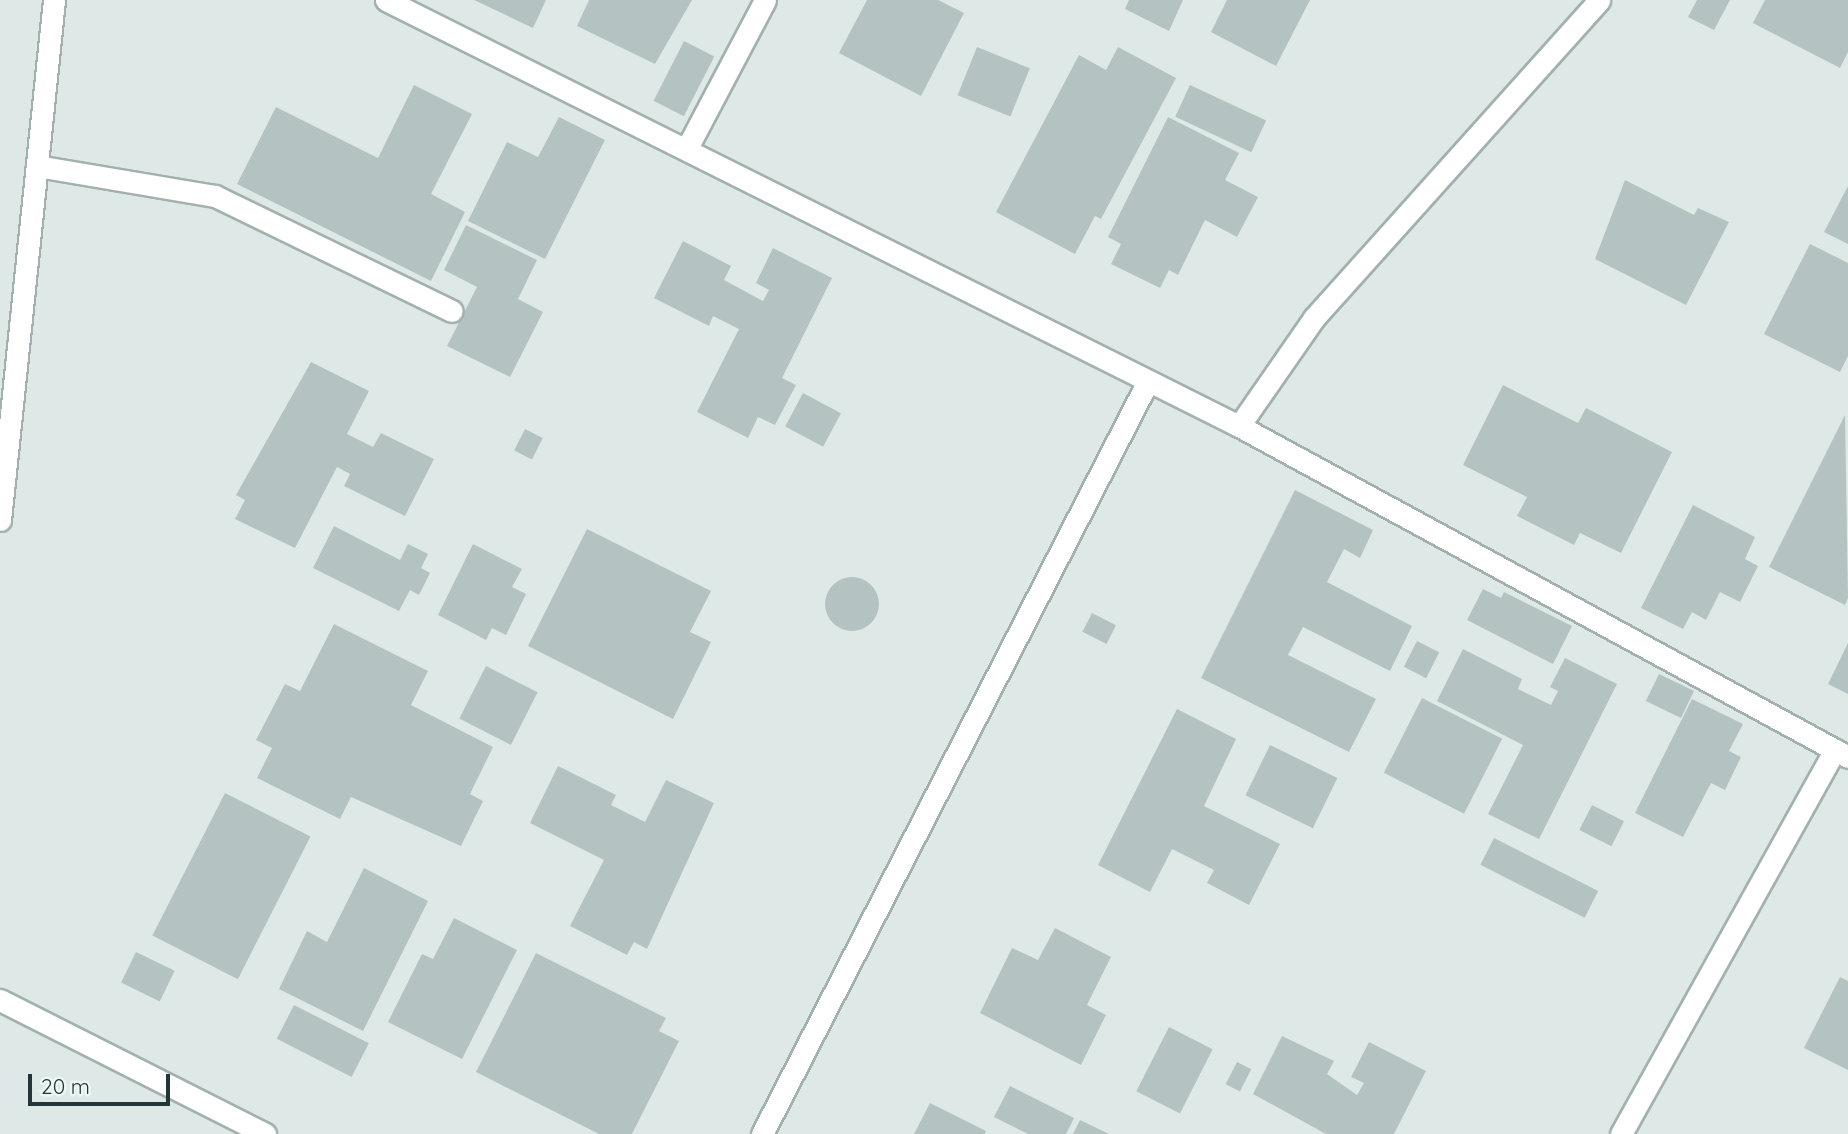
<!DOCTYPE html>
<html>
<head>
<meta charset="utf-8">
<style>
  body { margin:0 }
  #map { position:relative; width:1848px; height:1134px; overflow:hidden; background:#dee9e7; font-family:Quicksand,sans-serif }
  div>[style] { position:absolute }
  .building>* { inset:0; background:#b4c3c1; transform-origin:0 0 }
  .round { border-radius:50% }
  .roads { filter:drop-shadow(2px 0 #a2b0af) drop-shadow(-2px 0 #a2b0af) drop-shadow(0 2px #a2b0af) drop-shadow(0 -2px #a2b0af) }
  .minor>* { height:21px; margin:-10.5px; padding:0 10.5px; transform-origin:10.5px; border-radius:10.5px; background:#fff }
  span { translate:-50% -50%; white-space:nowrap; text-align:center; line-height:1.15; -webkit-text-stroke:5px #eef6f4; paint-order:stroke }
  .scale { position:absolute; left:28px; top:1074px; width:142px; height:32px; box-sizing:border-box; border:4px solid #213637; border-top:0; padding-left:9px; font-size:21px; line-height:24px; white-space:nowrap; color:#213637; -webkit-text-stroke:5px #eef6f4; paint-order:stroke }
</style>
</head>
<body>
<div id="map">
  <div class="building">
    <i style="clip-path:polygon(474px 0,546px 0,533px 28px)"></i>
    <i style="clip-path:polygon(589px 0,692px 0,655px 64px,577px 26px)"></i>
    <i style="clip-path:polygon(867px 0,938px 0,964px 13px,921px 96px,839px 53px)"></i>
    <i style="clip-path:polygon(1129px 0,1183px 0,1169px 31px,1125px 9px)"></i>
    <i style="clip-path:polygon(1227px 0,1310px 0,1276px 66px,1211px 32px)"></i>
    <i style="clip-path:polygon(1697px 0,1730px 0,1714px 30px,1688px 17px)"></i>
    <i style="clip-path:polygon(1765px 0,1848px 0,1848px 52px,1840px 68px,1753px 23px)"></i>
    <i style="left:684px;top:41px;width:34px;height:67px;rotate:27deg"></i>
    <i style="left:977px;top:47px;width:57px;height:52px;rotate:22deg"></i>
    <i style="clip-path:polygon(1118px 47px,1176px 78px,1101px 219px,1095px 216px,1075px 254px,996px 212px,1079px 55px,1106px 70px)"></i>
    <i style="clip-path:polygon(414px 85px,472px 114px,431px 194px,465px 212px,431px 281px,237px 184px,276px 107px,378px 158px)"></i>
    <i style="left:1190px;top:85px;width:84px;height:35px;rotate:25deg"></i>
    <i style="clip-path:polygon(559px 117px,605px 140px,545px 259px,468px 221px,507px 142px,538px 157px)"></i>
    <i style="clip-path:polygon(1168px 117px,1239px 153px,1225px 180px,1258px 197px,1237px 237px,1205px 220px,1178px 275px,1169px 270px,1160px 288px,1111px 264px,1121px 244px,1108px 237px)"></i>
    <i style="clip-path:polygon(1625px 180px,1694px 215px,1698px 208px,1729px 222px,1686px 305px,1595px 259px)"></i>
    <i style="clip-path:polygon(1848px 186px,1848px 244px,1824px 232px)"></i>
    <i style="clip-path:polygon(466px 225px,537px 260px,518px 299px,543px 312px,510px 377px,447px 346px,477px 287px,444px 270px)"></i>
    <i style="clip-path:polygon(683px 241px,731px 266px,724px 280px,763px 301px,769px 290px,756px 283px,773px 248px,832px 278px,782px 378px,796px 385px,775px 425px,758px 417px,748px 438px,697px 412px,739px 329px,713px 316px,709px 326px,654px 298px)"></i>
    <i style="clip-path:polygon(1810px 244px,1848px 263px,1848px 356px,1840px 372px,1764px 334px)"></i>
    <i style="clip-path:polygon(311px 362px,369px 391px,347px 434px,373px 447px,381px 433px,434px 459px,405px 516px,344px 486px,350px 474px,337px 467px,295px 548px,235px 519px,245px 500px,236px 495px)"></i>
    <i style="clip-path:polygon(1503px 385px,1578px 423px,1586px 408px,1672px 452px,1621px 553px,1580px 533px,1574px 545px,1517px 516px,1527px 497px,1463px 465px)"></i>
    <i style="left:803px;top:393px;width:43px;height:38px;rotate:28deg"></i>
    <i style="clip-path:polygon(1845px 415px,1848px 598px,1845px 605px,1769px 567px)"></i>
    <i style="left:525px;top:429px;width:20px;height:24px;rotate:27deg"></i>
    <i style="clip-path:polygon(1295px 490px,1373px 530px,1360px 558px,1344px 549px,1327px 582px,1412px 626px,1390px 671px,1303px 627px,1288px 655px,1376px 699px,1349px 752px,1201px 678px)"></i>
    <i style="clip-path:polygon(1693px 505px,1755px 537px,1745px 559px,1758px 566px,1740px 602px,1720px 592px,1706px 620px,1692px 612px,1683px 629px,1641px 608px)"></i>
    <i style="clip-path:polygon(334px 526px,400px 560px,408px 544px,428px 554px,421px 568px,430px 573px,419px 595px,410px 590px,399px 611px,313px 568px)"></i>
    <i style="clip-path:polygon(587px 529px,711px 591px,690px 632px,711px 642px,673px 719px,528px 646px)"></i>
    <i style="clip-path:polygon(473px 544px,522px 569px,512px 587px,526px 594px,506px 635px,492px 628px,486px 640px,438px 615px)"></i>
    <i class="round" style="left:825px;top:577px;width:54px;height:54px"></i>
    <i style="clip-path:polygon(1483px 589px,1501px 598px,1504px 592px,1572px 626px,1553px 664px,1467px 620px)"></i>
    <i style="left:1092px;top:613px;width:27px;height:21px;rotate:27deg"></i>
    <i style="clip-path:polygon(334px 624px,428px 671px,411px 705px,493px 747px,470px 794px,483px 801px,461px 846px,351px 797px,340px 819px,257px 778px,272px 748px,256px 740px,285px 684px,300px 691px)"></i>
    <i style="left:1417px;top:641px;width:25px;height:29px;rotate:27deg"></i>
    <i style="clip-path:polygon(1848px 643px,1848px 694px,1828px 684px)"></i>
    <i style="clip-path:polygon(1463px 649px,1522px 679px,1518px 689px,1551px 705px,1558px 691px,1550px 687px,1565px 658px,1617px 684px,1539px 839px,1488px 814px,1523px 745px,1437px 701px)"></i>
    <i style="left:486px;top:666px;width:58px;height:59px;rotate:27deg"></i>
    <i style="left:1659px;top:674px;width:39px;height:30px;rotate:26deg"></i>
    <i style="left:1422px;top:698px;width:90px;height:84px;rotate:27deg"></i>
    <i style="clip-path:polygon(1692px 699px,1743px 724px,1729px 751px,1741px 757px,1725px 790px,1711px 783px,1683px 837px,1635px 813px)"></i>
    <i style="clip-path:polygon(1177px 709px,1236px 739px,1204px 806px,1280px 844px,1249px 905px,1207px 883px,1214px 870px,1172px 849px,1150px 892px,1098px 865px)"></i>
    <i style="left:1270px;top:745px;width:75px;height:56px;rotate:26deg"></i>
    <i style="clip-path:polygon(558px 766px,616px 795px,611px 805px,645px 822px,666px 780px,714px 803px,647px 949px,634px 942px,627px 955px,570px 926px,604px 860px,530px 823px)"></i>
    <i style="left:225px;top:793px;width:96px;height:160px;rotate:27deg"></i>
    <i style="left:1592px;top:805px;width:36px;height:28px;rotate:27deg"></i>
    <i style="left:1494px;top:838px;width:117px;height:30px;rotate:27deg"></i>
    <i style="clip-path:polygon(364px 868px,428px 901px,363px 1031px,279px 989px,307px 931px,327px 942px)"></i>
    <i style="clip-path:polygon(454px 918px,517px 950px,462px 1059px,388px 1022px,422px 954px,433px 959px)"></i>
    <i style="clip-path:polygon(1055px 928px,1111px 957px,1087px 1005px,1106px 1015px,1081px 1065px,980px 1013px,1012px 948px,1038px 960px)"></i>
    <i style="left:136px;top:952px;width:43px;height:34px;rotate:26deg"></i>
    <i style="clip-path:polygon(536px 953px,666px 1018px,659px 1031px,679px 1041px,632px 1134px,599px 1134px,476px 1072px)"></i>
    <i style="clip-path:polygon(1840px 977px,1848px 981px,1848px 1070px,1804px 1048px)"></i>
    <i style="left:294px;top:1005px;width:84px;height:38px;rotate:27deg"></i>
    <i style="left:1169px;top:1027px;width:49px;height:72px;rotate:27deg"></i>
    <i style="clip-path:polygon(1282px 1036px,1334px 1061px,1327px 1074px,1357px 1095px,1364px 1083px,1351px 1077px,1369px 1042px,1426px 1071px,1394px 1134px,1326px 1134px,1253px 1094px)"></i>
    <i style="left:1237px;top:1062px;width:16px;height:25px;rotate:27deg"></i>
    <i style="clip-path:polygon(1010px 1086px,1074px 1118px,1066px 1134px,1028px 1134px,994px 1117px)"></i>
    <i style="clip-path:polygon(930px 1103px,986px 1131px,985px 1134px,914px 1134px)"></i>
    <i style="clip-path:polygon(1080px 1120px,1109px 1134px,1073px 1134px)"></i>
  </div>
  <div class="roads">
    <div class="minor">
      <i style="left:386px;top:0;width:953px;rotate:26.54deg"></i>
      <i style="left:1239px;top:426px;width:693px;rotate:28.52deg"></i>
      <i style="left:687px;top:148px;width:167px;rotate:-62.2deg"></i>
      <i style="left:37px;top:166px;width:181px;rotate:9.6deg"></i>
      <i style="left:215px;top:196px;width:263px;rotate:25.9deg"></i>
      <i style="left:1239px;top:426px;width:131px;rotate:-55.2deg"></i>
      <i style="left:1314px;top:318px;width:427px;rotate:-48.1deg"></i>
      <i style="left:0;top:520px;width:523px;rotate:-84.07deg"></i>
      <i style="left:0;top:1000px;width:297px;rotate:26.8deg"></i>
      <i style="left:762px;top:1134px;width:846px;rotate:-62.86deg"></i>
      <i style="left:1621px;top:1134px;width:440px;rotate:-60.9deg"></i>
    </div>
  </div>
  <div class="scale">20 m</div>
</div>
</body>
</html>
